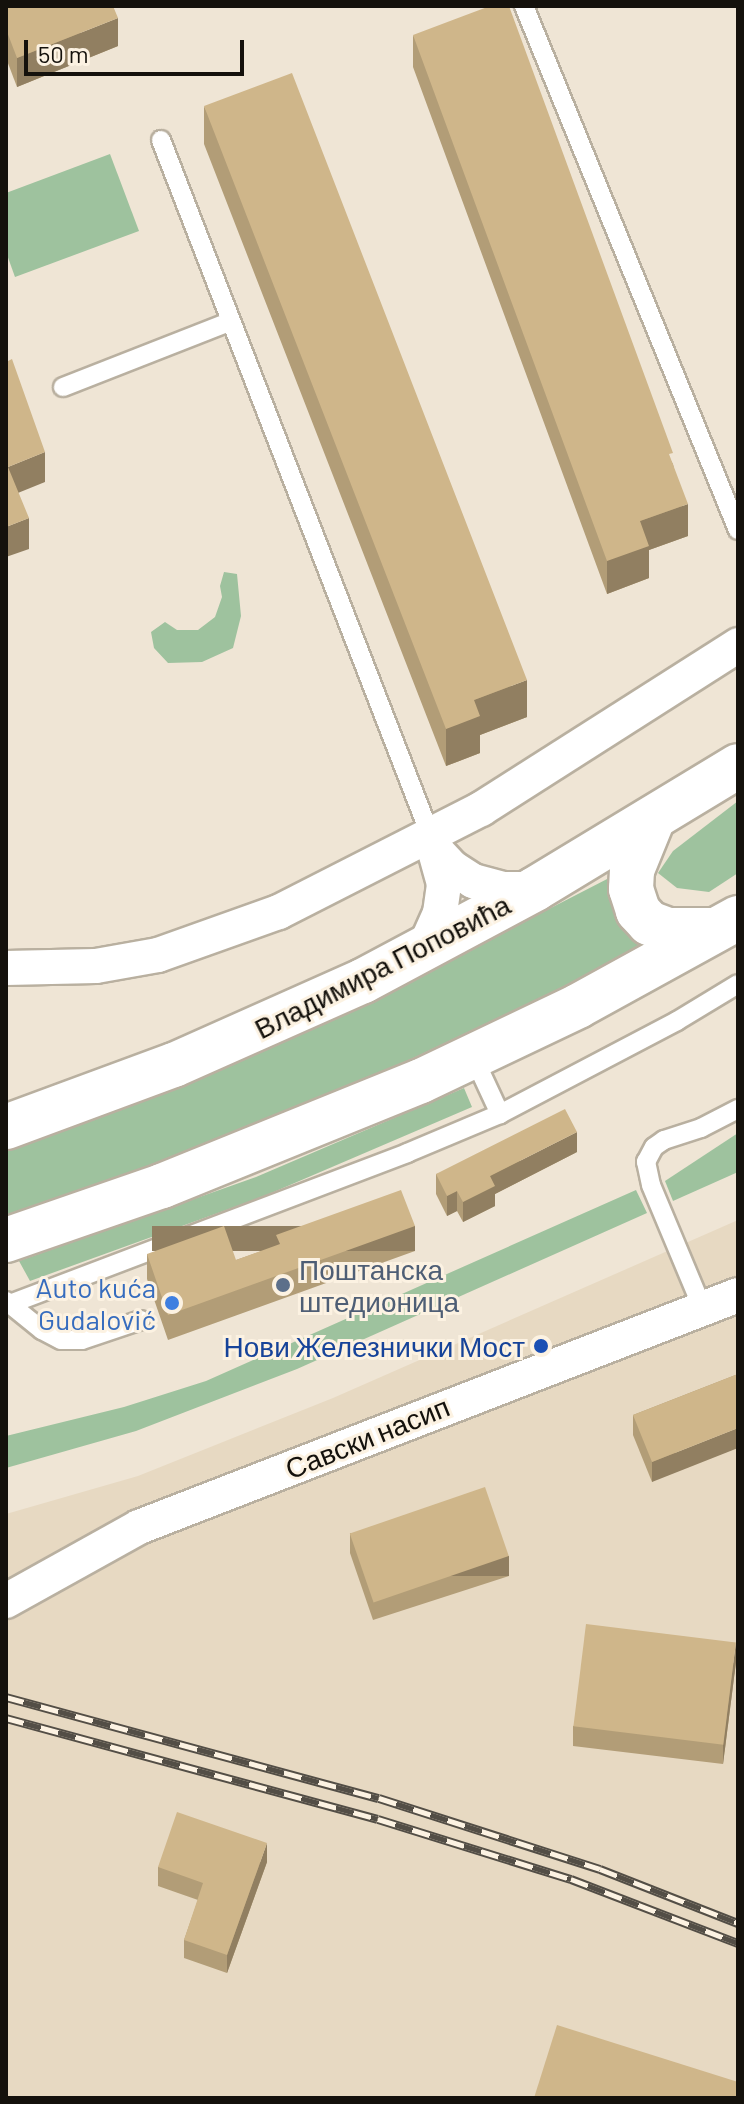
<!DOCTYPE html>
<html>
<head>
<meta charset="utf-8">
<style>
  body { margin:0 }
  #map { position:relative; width:744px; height:2104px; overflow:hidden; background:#efe5d5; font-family:Barlow,sans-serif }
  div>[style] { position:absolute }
  .built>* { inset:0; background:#e7d9c2 }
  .green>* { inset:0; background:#9ec29e }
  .roads { filter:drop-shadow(2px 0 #b9b0a0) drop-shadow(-2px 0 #b9b0a0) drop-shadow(0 2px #b9b0a0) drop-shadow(0 -2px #b9b0a0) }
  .lane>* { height:18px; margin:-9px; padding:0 9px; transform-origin:9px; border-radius:9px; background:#fff }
  .street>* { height:34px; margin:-17px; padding:0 17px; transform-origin:17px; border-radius:17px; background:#fff }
  .secondary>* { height:44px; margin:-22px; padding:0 22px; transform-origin:22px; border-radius:22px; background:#fff }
  .rail>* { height:9px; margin-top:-4.5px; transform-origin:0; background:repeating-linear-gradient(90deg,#fcf2e2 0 18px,#534e46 0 36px); box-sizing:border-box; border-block:2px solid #534e46 }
  .wall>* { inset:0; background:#b29d77 }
  .shaded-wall>* { inset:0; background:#917f61; transform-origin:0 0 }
  .building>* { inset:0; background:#cfb68a; transform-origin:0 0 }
  .dots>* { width:22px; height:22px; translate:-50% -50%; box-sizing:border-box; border:4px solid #fcf2e2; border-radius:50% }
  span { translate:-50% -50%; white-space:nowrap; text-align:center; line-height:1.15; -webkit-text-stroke:6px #fcf2e2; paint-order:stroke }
  .street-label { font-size:28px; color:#14110c }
  .service-label { font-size:28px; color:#4e5e75 }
  .left { translate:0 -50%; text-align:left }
  .shop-label { font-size:28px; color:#366cbe }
  .right { translate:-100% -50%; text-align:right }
  .transit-label { font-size:28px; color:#164399 }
  .frame { position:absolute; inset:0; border:8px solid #14110c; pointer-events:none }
  .scale { position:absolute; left:24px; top:40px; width:220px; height:36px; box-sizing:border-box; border:4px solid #14110c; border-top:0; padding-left:10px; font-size:24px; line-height:28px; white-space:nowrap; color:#14110c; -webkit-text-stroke:6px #fcf2e2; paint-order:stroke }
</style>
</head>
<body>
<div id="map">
  <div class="built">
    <i style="clip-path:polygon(738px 1220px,738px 2098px,6px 2098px,6px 1514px,138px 1476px,333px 1398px)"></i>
  </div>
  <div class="green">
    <i style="clip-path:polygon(110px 154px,139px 231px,15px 277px,6px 252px,6px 193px)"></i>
    <i style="clip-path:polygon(224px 572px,237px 574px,241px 616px,233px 648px,202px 662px,168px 663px,154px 648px,151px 632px,165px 622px,177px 630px,198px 630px,215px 617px,222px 597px,220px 586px)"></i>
    <i style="clip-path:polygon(738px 801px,738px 873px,709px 892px,677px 888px,658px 873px,673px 851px)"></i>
    <i style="clip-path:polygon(611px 877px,650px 942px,576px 981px,369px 1079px,209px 1145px,6px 1215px,6px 1149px,189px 1081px,341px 1016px)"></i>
    <i style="clip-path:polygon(464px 1088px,472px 1107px,262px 1197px,30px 1281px,19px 1261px,256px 1177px)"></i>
    <i style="clip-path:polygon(738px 1133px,738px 1172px,673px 1201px,665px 1181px)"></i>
    <i style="clip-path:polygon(636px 1190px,647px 1213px,297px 1369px,136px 1431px,6px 1468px,6px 1436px,124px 1407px,206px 1381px)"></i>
  </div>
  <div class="roads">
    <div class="lane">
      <i style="left:524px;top:6px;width:566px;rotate:67.79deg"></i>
      <i style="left:161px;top:140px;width:747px;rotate:68.82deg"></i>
      <i style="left:63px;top:387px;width:180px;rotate:-21.4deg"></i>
      <i style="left:474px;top:1058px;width:62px;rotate:65.1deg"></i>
      <i style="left:500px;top:1114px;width:200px;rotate:-27.7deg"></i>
      <i style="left:677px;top:1021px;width:71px;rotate:-31.2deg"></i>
      <i style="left:6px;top:1301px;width:46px;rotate:38.9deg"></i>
      <i style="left:42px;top:1330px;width:21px;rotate:28deg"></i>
      <i style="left:61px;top:1340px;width:21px"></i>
      <i style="left:82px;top:1340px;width:62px;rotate:-18.7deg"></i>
      <i style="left:10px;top:1304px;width:425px;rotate:-20.8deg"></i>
      <i style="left:407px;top:1153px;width:101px;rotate:-22.8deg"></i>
      <i style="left:702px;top:1307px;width:132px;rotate:-112.7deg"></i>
      <i style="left:651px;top:1185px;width:24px;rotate:-102deg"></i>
      <i style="left:646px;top:1162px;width:17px;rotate:-62deg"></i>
      <i style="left:654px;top:1147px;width:12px;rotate:-35deg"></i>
      <i style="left:664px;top:1140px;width:39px;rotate:-18deg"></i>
      <i style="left:701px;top:1128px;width:42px;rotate:-27.2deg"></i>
    </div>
    <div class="street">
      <i style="left:435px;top:849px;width:26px;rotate:47deg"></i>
      <i style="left:453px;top:868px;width:24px;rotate:33deg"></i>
      <i style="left:473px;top:881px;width:31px;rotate:15deg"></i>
      <i style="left:503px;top:889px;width:32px"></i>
      <i style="left:424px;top:949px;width:39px;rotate:-66deg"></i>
      <i style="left:440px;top:913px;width:29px;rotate:-82deg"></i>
      <i style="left:444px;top:884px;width:49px;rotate:-105.5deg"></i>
      <i style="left:6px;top:968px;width:90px;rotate:-1.3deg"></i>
      <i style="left:96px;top:966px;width:63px;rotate:-10.1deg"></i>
      <i style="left:158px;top:955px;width:128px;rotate:-19.6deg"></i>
      <i style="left:279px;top:912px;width:227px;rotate:-27deg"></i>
      <i style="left:481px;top:809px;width:305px;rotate:-32.5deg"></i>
      <i style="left:6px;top:1601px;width:152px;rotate:-29.1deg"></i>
      <i style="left:139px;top:1527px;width:642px;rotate:-21.17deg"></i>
    </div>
    <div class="secondary">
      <i style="left:652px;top:821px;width:53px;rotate:112.2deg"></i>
      <i style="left:632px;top:870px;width:19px;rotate:93deg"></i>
      <i style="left:631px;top:889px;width:23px;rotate:72deg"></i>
      <i style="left:638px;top:911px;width:16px;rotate:47deg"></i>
      <i style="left:649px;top:923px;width:20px;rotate:20deg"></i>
      <i style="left:668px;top:930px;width:47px"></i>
      <i style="left:6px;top:1127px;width:179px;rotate:-20.3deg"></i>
      <i style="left:174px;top:1065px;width:207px;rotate:-24deg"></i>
      <i style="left:363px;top:981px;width:195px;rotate:-28.1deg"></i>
      <i style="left:535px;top:889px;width:237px;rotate:-31.2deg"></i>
      <i style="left:6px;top:1240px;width:165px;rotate:-19.1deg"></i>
      <i style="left:162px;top:1186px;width:279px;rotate:-22.1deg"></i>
      <i style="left:421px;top:1081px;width:174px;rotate:-25.5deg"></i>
      <i style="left:578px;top:1006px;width:183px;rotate:-28.8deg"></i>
    </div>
  </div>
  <div class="rail">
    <i style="left:6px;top:1697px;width:386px;rotate:15.2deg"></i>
    <i style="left:379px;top:1798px;width:232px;rotate:17.8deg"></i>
    <i style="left:600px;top:1869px;width:148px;rotate:21.4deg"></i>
    <i style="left:6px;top:1718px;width:385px;rotate:15.2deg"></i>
    <i style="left:378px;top:1819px;width:202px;rotate:17.3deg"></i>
    <i style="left:571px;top:1879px;width:179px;rotate:21deg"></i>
  </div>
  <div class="wall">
    <i style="clip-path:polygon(6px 6px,118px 46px,17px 87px,6px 58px)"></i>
    <i style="clip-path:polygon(413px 35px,673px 464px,688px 536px,649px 550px,649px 578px,607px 594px,413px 67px)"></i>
    <i style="clip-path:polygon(204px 106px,527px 717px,480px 735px,480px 753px,446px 766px,204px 144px)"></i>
    <i style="clip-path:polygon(577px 1152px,495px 1194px,495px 1206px,463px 1222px,457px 1211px,447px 1216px,436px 1194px,436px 1174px)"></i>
    <i style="clip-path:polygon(276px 1235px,415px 1251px,168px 1340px,147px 1279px,147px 1254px,236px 1260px,276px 1246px)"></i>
    <i style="clip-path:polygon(738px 1374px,652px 1482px,633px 1435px,633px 1415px)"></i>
    <i style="clip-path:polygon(350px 1533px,509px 1576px,373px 1620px,350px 1553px)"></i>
    <i style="clip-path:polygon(736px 1662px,723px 1764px,573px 1746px,573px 1726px)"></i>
    <i style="clip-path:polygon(267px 1862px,227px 1973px,184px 1958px,184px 1940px,198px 1900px,158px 1886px,158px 1867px)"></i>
  </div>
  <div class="shaded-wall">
    <i style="clip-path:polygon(118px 18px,118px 46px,17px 87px,17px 58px)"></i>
    <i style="clip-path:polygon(45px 452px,45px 482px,8px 497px,8px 467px)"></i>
    <i style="clip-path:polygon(688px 504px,688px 536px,649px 550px,649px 578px,607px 594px,607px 561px,640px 521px)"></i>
    <i style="clip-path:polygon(29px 518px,29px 549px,6px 557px,6px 527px)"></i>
    <i style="clip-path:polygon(527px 680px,527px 717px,480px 735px,480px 753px,446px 766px,446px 729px,474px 700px)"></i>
    <i style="clip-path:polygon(577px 1132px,577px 1152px,495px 1194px,495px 1206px,463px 1222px,463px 1202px,490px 1176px)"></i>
    <i style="clip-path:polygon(457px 1191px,457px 1211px,447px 1216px,447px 1196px)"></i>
    <i style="left:415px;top:1226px;width:25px;height:263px;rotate:90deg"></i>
    <i style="clip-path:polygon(738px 1428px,738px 1448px,652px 1482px,652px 1462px)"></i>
    <i style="left:509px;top:1556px;width:20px;height:143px;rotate:90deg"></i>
    <i style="clip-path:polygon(736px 1642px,736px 1662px,723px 1764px,723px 1744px)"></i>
    <i style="clip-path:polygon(267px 1843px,267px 1862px,227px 1973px,227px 1955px)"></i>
  </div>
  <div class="building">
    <i style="clip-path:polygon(6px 6px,113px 6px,118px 18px,17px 58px,6px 29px)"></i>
    <i style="clip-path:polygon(490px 6px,509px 6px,673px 453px,669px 454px,688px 504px,640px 521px,649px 546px,607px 561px,413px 35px)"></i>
    <i style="clip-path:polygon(292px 73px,527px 680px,474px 700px,480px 716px,446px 729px,204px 106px)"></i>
    <i style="clip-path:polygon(12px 359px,45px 452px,8px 467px,29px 518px,6px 527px,6px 362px)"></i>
    <i style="clip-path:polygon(565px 1109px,577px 1132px,490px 1176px,495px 1186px,463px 1202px,457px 1191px,447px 1196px,436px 1174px)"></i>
    <i style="clip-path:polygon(401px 1190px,415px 1226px,168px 1315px,147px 1254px,224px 1226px,236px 1260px,280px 1244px,276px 1235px)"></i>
    <i style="clip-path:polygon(738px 1374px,738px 1428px,652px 1462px,633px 1415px)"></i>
    <i style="left:485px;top:1487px;width:73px;height:143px;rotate:71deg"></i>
    <i style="left:586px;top:1624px;width:151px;height:103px;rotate:7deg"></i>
    <i style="clip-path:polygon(177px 1812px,267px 1843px,227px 1955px,184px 1940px,203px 1883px,158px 1867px)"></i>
    <i style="clip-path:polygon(557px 2025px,738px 2082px,738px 2098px,534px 2098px)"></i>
  </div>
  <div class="dots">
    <i style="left:283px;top:1285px;background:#5c6f8a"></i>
    <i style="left:172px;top:1303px;background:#3f7fe0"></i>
    <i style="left:541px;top:1346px;background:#1a4fb4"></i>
  </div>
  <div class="street-label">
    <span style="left:382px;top:966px;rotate:-27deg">Владимира Поповића</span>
    <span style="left:367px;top:1437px;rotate:-22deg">Савски насип</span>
  </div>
  <div class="service-label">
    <span class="left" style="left:299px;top:1285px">Поштанска<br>штедионица</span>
  </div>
  <div class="shop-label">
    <span class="right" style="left:156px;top:1303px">Auto kuća<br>Gudalović</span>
  </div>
  <div class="transit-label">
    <span class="right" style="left:525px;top:1346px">Нови Железнички Мост</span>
  </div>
  <div class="frame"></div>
  <div class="scale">50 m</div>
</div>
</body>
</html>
